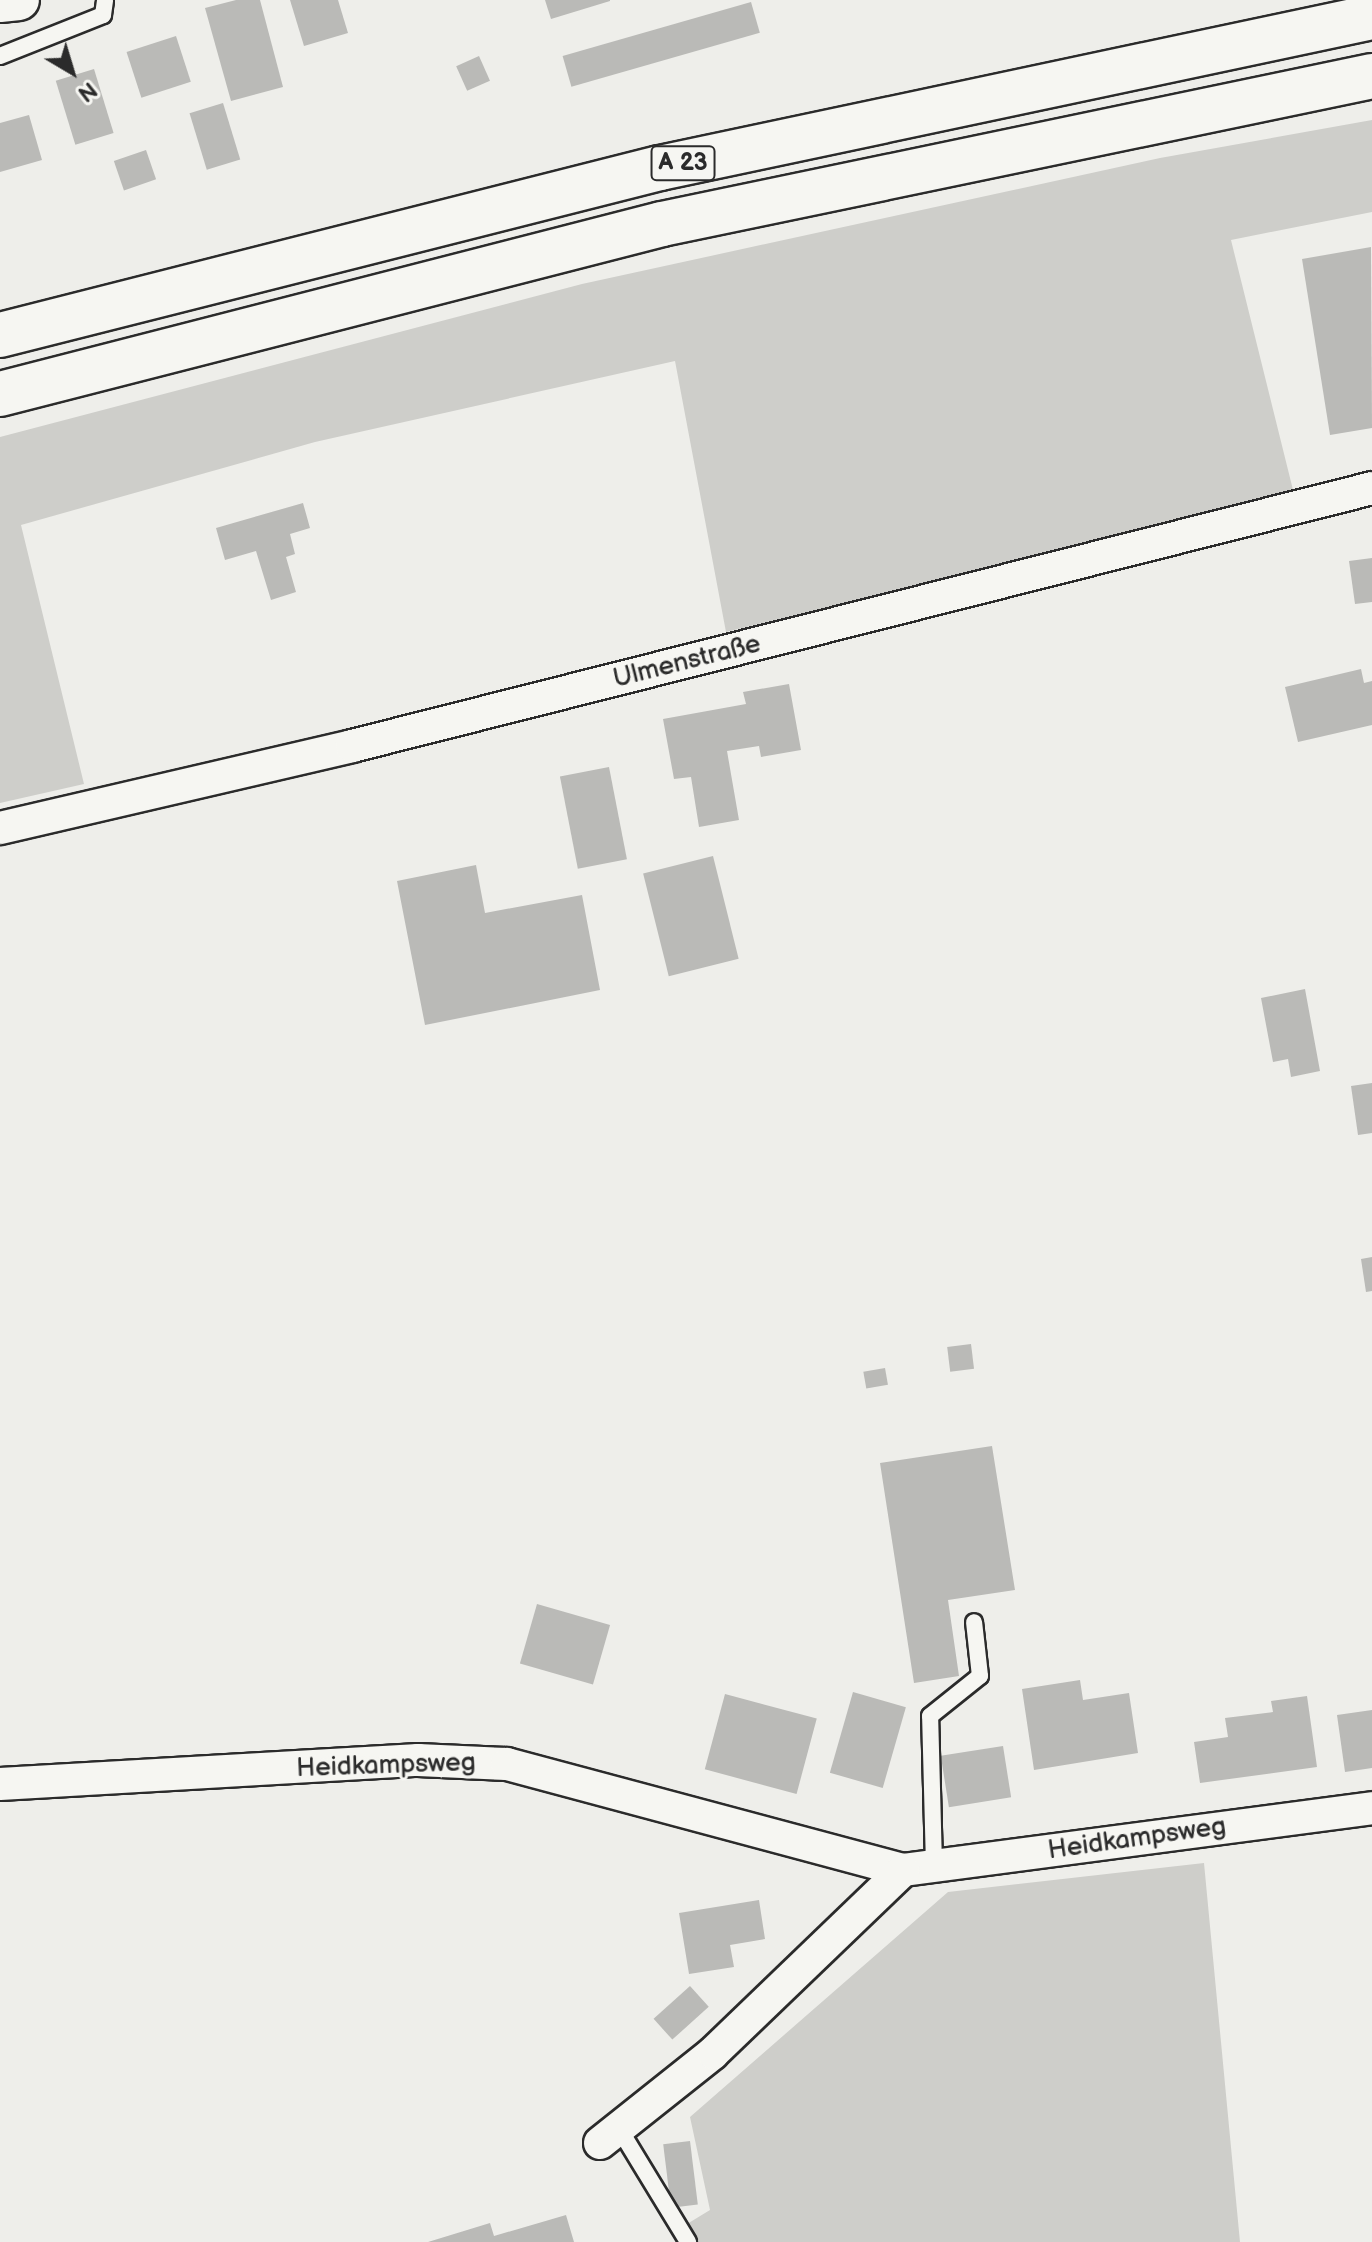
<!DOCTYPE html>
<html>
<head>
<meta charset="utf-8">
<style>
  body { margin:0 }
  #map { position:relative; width:1372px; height:2242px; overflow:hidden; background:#eeeeea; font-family:"Balsamiq Sans",sans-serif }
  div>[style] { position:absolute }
  .green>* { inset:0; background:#cececa }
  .building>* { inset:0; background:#babab7; transform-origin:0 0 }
  .roads { filter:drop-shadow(2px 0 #2b2b2b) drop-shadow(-2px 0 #2b2b2b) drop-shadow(0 2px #2b2b2b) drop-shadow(0 -2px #2b2b2b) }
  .service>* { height:16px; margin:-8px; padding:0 8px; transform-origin:8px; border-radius:8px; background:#f6f6f2 }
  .minor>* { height:32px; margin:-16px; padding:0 16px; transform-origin:16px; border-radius:16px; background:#f6f6f2 }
  .tertiary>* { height:40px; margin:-20px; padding:0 20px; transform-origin:20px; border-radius:20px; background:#f6f6f2 }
  .motorway>* { height:44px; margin:-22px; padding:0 22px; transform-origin:22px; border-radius:22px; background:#f6f6f2 }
  span { translate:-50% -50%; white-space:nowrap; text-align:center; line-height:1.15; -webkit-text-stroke:6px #f6f6f2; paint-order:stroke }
  .shield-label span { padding:2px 6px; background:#f6f6f2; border:2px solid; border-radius:6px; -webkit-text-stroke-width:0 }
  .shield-label { font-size:24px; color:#2b2b2b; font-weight:700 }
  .street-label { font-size:26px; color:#2b2b2b }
  .north { position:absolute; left:32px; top:32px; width:80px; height:80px; -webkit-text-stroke:6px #f6f6f2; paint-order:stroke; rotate:142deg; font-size:22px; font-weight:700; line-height:32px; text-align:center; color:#2b2b2b }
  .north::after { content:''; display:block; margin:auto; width:28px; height:36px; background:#2b2b2b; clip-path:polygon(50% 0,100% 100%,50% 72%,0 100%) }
</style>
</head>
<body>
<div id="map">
  <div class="green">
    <i style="clip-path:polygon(1372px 120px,1372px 212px,1231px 240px,1294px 494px,726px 632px,675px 361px,315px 442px,21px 525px,84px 784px,0 803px,0 437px,582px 284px,1160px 158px)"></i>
    <i style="clip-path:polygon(1204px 1863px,1240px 2242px,698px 2242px,687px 2224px,710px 2210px,690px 2117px,948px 1892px)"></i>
  </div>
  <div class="building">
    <i style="clip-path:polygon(236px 0,260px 0,283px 87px,231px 101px,205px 8px)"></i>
    <i style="clip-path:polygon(290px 0,338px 0,348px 33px,304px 46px)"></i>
    <i style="clip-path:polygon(545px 0,610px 0,610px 1px,551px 19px)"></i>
    <i style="left:751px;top:2px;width:32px;height:196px;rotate:74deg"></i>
    <i style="left:176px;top:36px;width:48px;height:52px;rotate:72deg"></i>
    <i style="left:479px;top:56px;width:27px;height:25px;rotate:66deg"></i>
    <i style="left:94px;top:69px;width:67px;height:40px;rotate:73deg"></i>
    <i style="left:223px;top:103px;width:59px;height:35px;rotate:73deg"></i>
    <i style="clip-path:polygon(29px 115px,42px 160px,0 172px,0 123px)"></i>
    <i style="left:146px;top:150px;width:31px;height:34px;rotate:71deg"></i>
    <i style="clip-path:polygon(1371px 247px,1372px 428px,1330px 435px,1302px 259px)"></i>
    <i style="clip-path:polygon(303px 503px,310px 528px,290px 534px,295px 554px,286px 557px,296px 592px,271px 600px,256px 551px,225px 560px,216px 528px)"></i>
    <i style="clip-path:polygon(1372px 558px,1372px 602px,1355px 604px,1349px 561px)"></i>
    <i style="clip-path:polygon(1361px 669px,1364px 683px,1372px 681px,1372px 725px,1298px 742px,1285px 687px)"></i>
    <i style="clip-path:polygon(789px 684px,801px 750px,761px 757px,759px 746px,727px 751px,739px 820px,699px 827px,691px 777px,674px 779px,663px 719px,746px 704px,743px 692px)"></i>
    <i style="left:609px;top:767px;width:94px;height:50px;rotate:79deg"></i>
    <i style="left:713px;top:856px;width:106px;height:72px;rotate:76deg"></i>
    <i style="clip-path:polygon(476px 865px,485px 913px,582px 895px,600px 990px,425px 1025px,397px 881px)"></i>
    <i style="clip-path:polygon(1305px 989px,1320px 1071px,1291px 1077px,1288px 1059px,1273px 1062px,1261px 998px)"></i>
    <i style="clip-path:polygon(1372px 1083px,1372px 1133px,1358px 1135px,1351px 1086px)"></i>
    <i style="clip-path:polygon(1372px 1257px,1372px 1291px,1366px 1292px,1361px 1259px)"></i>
    <i style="left:971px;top:1344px;width:25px;height:24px;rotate:83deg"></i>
    <i style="left:885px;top:1368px;width:17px;height:22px;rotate:80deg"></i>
    <i style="clip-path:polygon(992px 1446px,1015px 1590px,948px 1600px,959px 1676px,914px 1683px,880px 1463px)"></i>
    <i style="left:537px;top:1604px;width:76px;height:62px;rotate:16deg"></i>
    <i style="clip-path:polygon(1080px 1680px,1083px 1700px,1129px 1693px,1138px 1753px,1034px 1770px,1022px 1689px)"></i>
    <i style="left:853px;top:1692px;width:55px;height:84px;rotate:16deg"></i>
    <i style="left:725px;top:1694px;width:95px;height:78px;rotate:15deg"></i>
    <i style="clip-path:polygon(1307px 1696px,1317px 1767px,1200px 1783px,1194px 1742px,1228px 1737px,1225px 1718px,1273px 1712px,1271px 1701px)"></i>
    <i style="clip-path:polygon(1372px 1710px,1372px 1768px,1345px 1772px,1337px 1715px)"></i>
    <i style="left:1003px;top:1746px;width:52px;height:63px;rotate:81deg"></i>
    <i style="clip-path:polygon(759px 1900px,765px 1939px,730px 1945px,734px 1967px,689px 1974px,679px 1913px)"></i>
    <i style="left:690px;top:1986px;width:28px;height:49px;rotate:48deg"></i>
    <i style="left:690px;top:2141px;width:64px;height:27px;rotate:83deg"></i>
    <i style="clip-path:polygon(566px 2215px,574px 2242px,428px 2242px,490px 2223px,494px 2236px)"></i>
  </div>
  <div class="roads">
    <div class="service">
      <i style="left:0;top:56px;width:111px;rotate:-21.7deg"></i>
      <i style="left:103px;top:15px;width:15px;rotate:-82deg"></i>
      <i style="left:934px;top:1865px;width:149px;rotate:-91.5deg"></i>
      <i style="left:930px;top:1716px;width:64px;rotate:-38.7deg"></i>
      <i style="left:980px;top:1676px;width:54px;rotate:-96.3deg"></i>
      <i style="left:620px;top:2130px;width:131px;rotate:58.7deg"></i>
    </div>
    <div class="minor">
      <i style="left:0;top:828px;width:361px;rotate:-13.1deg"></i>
      <i style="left:352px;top:746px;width:1052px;rotate:-14.19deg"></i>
      <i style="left:0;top:1784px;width:419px;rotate:-3.3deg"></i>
      <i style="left:418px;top:1760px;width:89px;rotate:2.6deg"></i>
      <i style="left:507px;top:1764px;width:410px;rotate:15deg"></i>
      <i style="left:903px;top:1870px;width:473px;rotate:-7.5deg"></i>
      <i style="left:600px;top:2143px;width:144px;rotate:-38.5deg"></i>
      <i style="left:713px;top:2053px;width:264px;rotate:-43.9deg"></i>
    </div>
    <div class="tertiary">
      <i style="left:0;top:2px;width:19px;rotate:-6deg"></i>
    </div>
    <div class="motorway">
      <i style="left:0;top:335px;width:681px;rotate:-14.2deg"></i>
      <i style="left:660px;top:168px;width:728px;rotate:-11.97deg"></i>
      <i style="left:0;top:394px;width:683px;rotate:-14.4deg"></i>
      <i style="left:662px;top:224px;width:725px;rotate:-11.77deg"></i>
    </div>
  </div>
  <div class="shield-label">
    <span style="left:683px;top:163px">A 23</span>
  </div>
  <div class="street-label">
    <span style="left:687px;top:662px;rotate:-14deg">Ulmenstraße</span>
    <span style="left:386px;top:1766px;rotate:-2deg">Heidkampsweg</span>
    <span style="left:1137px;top:1839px;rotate:-8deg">Heidkampsweg</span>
  </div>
  <div class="north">N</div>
</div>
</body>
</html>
